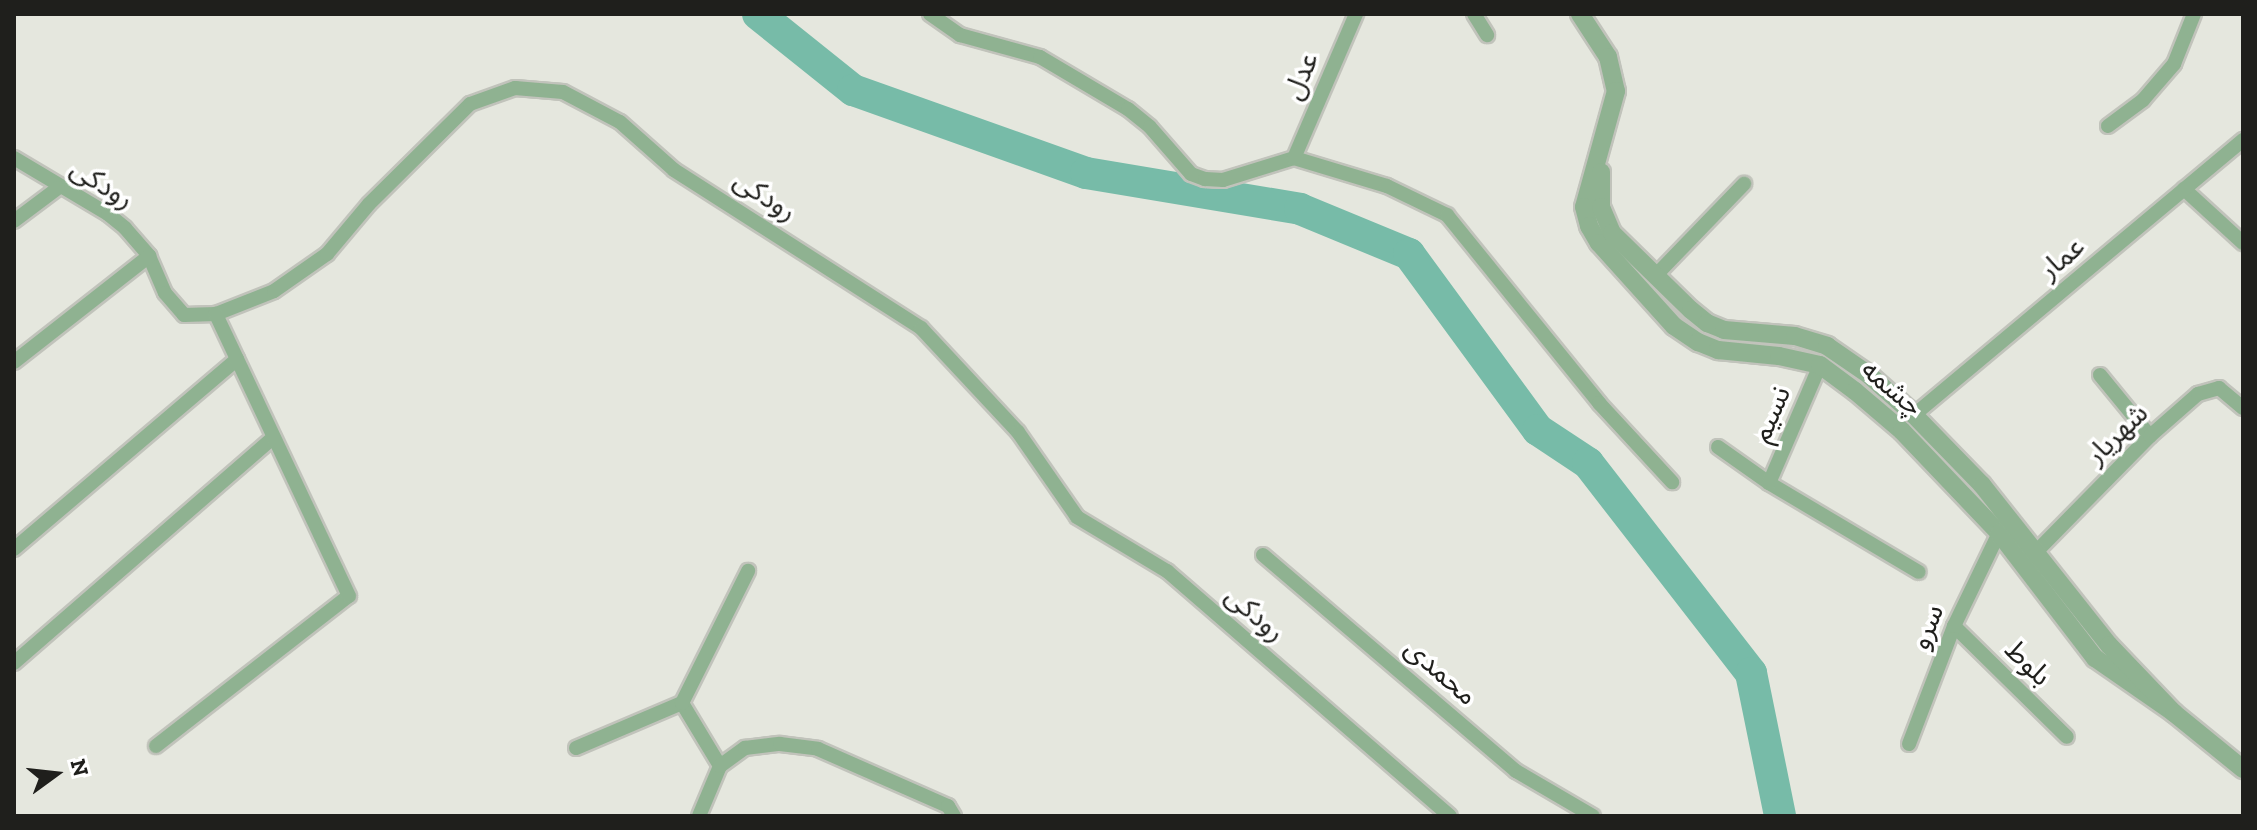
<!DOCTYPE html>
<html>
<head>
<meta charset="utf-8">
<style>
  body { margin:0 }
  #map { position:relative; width:2257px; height:830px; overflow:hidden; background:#e5e7de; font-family:"Zilla Slab","Noto Sans Arabic",serif }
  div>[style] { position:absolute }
  .river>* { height:32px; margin:-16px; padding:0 16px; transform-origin:16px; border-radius:16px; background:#77bba8 }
  .roads { filter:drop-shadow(2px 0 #c1c3bb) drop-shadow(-2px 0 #c1c3bb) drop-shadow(0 2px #c1c3bb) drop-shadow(0 -2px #c1c3bb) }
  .minor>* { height:14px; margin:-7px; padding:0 7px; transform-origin:7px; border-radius:7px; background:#8fb291 }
  .tertiary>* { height:18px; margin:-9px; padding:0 9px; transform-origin:9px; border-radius:9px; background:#8fb291 }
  span { translate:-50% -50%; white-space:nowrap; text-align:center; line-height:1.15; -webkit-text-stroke:7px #fff; paint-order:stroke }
  .street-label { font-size:28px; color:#1f1f1c }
  .frame { position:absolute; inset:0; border:16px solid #1f1f1c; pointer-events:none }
  .north { position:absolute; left:16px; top:734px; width:80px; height:80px; -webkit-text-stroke:6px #fff; paint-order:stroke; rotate:75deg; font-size:22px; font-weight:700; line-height:32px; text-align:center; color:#1f1f1c }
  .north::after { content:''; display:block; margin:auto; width:28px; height:36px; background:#1f1f1c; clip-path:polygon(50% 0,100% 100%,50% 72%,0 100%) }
</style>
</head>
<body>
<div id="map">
  <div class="river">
    <i style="left:758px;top:14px;width:122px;rotate:38.7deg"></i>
    <i style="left:853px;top:90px;width:247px;rotate:19.6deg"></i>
    <i style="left:1086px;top:173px;width:217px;rotate:9.5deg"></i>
    <i style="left:1300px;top:209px;width:118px;rotate:22.4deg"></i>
    <i style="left:1409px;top:254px;width:218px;rotate:53.8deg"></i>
    <i style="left:1538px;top:430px;width:60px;rotate:33.4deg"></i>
    <i style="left:1588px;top:463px;width:266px;rotate:52.2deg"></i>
    <i style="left:1751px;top:673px;width:146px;rotate:78.5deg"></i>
  </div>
  <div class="roads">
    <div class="minor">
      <i style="left:930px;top:14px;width:37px;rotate:35deg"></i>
      <i style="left:960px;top:35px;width:83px;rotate:15.4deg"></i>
      <i style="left:1040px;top:57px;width:102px;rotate:30.6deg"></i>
      <i style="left:1128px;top:109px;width:28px;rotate:39deg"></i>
      <i style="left:1150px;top:127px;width:62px;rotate:48.9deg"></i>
      <i style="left:1191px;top:174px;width:15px;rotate:20deg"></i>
      <i style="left:1205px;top:179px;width:18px;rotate:3deg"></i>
      <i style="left:1223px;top:180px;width:74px;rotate:-17.2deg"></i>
      <i style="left:1294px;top:158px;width:97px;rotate:16.8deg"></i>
      <i style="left:1387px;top:186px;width:67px;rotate:25.8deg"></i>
      <i style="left:1447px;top:215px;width:242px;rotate:51deg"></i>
      <i style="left:1599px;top:403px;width:108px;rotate:47.3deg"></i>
      <i style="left:1474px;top:14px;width:25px;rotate:58deg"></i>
      <i style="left:2108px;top:126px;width:44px;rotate:-36.6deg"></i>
      <i style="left:2143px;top:100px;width:48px;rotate:-49.3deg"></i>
      <i style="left:2174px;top:64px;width:54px;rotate:-68.2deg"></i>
      <i style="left:14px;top:158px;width:109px;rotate:30.8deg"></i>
      <i style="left:108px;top:214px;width:22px;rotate:39deg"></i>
      <i style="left:125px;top:228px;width:37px;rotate:49deg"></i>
      <i style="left:149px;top:256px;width:40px;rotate:66.6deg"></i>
      <i style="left:165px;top:293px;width:29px;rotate:49deg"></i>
      <i style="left:184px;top:315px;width:32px;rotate:-2deg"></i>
      <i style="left:216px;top:314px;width:62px;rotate:-21.6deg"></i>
      <i style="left:274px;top:291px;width:65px;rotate:-34.9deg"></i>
      <i style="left:327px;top:254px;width:65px;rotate:-50deg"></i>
      <i style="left:369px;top:204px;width:142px;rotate:-44.7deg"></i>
      <i style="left:470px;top:104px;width:48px;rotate:-19.6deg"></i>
      <i style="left:515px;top:88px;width:48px;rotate:4.8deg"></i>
      <i style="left:563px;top:92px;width:64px;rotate:27.8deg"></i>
      <i style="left:620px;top:122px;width:72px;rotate:41.6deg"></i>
      <i style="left:674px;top:170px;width:293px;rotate:32.6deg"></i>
      <i style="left:921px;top:328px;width:142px;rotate:47deg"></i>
      <i style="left:1018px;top:432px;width:103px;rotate:55.2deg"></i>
      <i style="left:1077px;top:517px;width:105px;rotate:31deg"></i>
      <i style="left:1167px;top:571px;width:374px;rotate:40.9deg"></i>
      <i style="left:1294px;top:158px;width:157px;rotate:-66.7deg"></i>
      <i style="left:2184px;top:189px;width:80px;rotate:42.5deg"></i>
      <i style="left:14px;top:221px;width:55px;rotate:-36.9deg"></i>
      <i style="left:1656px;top:275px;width:127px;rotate:-46deg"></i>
      <i style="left:14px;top:362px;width:172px;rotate:-38.1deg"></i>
      <i style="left:2100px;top:375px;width:79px;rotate:50.7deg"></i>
      <i style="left:1914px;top:415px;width:429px;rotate:-39.9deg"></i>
      <i style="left:1718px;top:447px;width:62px;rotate:35.2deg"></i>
      <i style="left:1769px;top:483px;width:174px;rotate:30.7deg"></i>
      <i style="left:1769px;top:483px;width:129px;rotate:-66.6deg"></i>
      <i style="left:14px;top:549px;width:293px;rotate:-40.4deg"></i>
      <i style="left:1263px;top:555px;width:333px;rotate:40.5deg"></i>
      <i style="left:1516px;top:771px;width:89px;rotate:30.3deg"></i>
      <i style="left:2031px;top:557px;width:170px;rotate:-45.5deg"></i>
      <i style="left:2150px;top:436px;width:64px;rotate:-41.2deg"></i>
      <i style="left:2198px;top:394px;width:22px;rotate:-16deg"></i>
      <i style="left:2219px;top:388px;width:31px;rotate:40deg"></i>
      <i style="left:1954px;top:626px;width:158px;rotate:44.5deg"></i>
      <i style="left:14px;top:663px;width:344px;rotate:-41deg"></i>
      <i style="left:1909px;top:744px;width:126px;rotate:-69.1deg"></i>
      <i style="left:1954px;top:626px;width:103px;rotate:-64.2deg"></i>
      <i style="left:156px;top:746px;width:244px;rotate:-37.9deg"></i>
      <i style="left:349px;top:596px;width:312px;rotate:-115.3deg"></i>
      <i style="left:576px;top:748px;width:115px;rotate:-23deg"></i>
      <i style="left:720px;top:766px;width:74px;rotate:-121.1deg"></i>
      <i style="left:682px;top:703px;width:148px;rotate:-63.4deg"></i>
      <i style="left:699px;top:816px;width:54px;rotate:-67.2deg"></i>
      <i style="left:720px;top:766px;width:31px;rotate:-36deg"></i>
      <i style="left:745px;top:748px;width:35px;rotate:-7deg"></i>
      <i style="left:780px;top:744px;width:38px;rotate:7deg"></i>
      <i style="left:818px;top:749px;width:142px;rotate:23.7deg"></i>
      <i style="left:948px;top:806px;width:12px;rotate:59deg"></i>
    </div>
    <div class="tertiary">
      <i style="left:1580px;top:14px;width:51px;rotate:56.9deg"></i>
      <i style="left:1608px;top:57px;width:35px;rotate:77deg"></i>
      <i style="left:1616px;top:91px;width:120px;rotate:105.4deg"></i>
      <i style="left:1584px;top:207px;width:20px;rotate:75deg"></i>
      <i style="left:1589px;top:226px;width:20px;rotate:60deg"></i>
      <i style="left:1599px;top:243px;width:112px;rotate:47.9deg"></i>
      <i style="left:1674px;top:326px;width:29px;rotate:34deg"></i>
      <i style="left:1698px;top:342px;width:22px;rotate:22deg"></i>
      <i style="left:1718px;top:350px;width:61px;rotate:5.6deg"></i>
      <i style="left:1779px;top:356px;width:42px;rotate:12.4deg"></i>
      <i style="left:1820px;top:365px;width:44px;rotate:36.6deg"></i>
      <i style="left:1855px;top:391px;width:62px;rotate:40.4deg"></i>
      <i style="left:1902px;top:431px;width:141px;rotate:46.4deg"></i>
      <i style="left:1999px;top:533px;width:158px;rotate:52.5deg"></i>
      <i style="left:2095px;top:658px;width:96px;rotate:34.8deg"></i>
      <i style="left:1601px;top:172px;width:35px;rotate:90deg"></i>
      <i style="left:1601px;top:207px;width:28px;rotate:67deg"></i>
      <i style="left:1612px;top:233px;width:110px;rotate:44.3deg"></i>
      <i style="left:1691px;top:310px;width:21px;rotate:39deg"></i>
      <i style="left:1707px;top:323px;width:18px;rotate:22deg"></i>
      <i style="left:1724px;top:330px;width:71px;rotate:4.8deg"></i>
      <i style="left:1795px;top:336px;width:34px;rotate:17deg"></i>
      <i style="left:1827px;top:346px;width:51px;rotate:34.6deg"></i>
      <i style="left:1869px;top:375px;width:60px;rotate:41.6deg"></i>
      <i style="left:1914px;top:415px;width:98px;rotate:45.8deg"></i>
      <i style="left:1982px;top:485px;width:204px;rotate:51.6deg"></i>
      <i style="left:2109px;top:645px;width:94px;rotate:46.3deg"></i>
      <i style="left:2174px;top:713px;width:89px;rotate:39.1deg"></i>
    </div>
  </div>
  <div class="street-label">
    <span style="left:1301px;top:76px;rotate:-67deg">عدل</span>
    <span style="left:102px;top:184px;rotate:32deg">رودکی</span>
    <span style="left:765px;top:196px;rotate:33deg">رودکی</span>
    <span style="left:2062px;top:258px;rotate:-40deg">عمار</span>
    <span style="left:1892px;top:388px;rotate:40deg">چشمه</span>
    <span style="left:1771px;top:414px;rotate:-66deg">نسیم</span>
    <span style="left:2117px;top:434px;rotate:-44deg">شهریار</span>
    <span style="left:1255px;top:614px;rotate:41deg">رودکی</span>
    <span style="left:1927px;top:627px;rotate:-68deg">سرو</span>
    <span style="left:2028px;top:663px;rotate:44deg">بلوط</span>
    <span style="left:1441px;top:672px;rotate:41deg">محمدی</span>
  </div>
  <div class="frame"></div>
  <div class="north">N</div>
</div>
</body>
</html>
